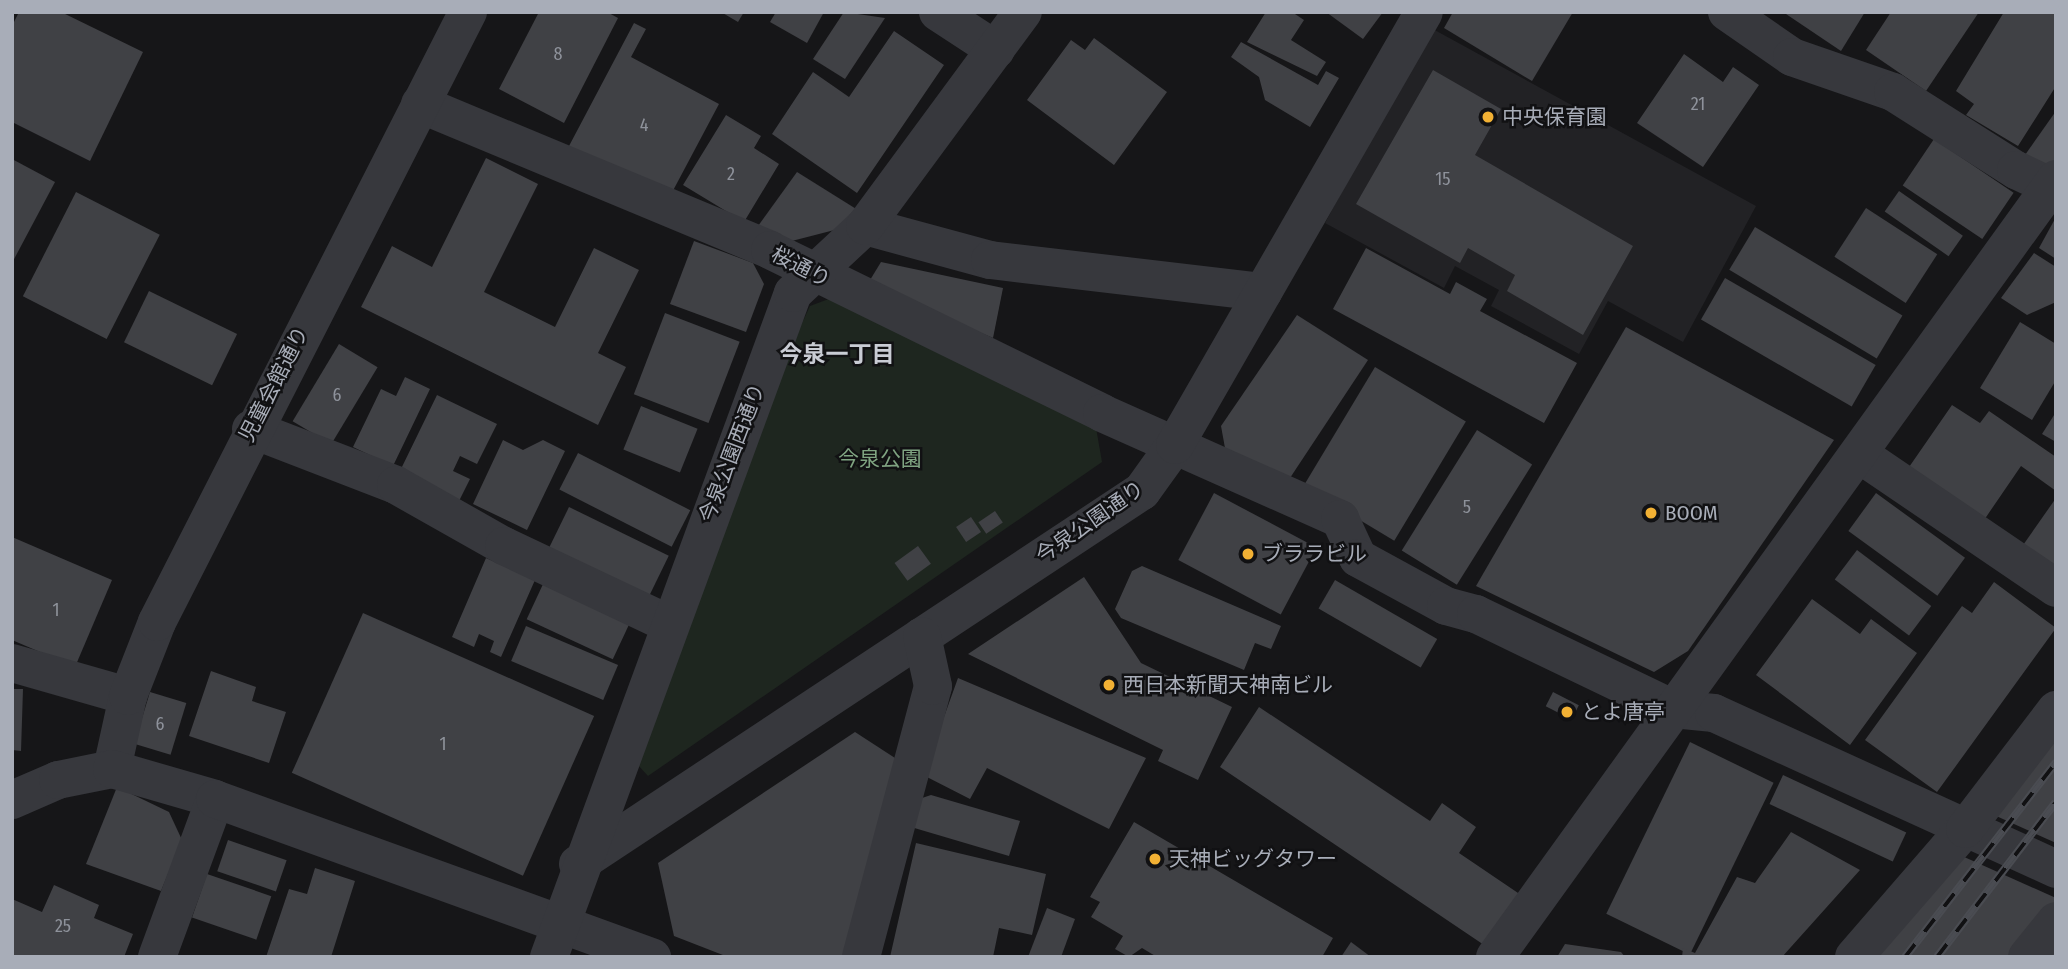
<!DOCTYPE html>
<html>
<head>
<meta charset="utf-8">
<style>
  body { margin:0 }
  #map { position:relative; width:2068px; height:969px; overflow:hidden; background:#161618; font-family:"Fira Sans Condensed","Noto Sans JP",sans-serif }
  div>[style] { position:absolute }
  .built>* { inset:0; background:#222225 }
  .green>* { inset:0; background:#1e261f }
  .building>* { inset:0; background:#404145; transform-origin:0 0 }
  .minor>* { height:38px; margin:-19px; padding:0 19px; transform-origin:19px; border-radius:19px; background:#37383d }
  .rail>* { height:8px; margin-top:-4px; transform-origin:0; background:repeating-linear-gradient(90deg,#111113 0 16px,#4a4c52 0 32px); box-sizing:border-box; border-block:2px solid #4a4c52 }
  .dots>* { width:19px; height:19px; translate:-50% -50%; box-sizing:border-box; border:4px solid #111113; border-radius:50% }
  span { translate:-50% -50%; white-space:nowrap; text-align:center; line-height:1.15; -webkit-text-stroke:5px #111113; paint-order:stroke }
  .number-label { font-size:18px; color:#8e929b }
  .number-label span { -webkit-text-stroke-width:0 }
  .poi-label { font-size:21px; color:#a8adb8 }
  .left { translate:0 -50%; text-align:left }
  .street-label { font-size:21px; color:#a8adb8 }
  .park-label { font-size:21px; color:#7fa381 }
  .neighbourhood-label { font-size:23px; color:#c9ccd4; font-weight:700 }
  .frame { position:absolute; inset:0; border:14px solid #a8adb8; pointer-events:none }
</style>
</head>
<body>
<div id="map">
  <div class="built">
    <i style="clip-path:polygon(1431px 28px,1756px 206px,1683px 342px,1608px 301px,1579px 354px,1491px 306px,1499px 290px,1455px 266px,1444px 288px,1325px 223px)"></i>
  </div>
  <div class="green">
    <i style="clip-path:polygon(834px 297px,1095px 422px,1102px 462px,648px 776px,637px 764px,756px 421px,810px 306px)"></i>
  </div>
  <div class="building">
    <i style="clip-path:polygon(19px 12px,61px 12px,143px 52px,90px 161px,12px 122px,12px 26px)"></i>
    <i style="clip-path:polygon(539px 12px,607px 12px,618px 18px,564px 123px,499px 89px)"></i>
    <i style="clip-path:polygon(721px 12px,744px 12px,738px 22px)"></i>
    <i style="clip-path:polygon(776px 12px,824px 12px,807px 43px,770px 22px)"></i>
    <i style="clip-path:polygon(844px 12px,885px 18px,845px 79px,813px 59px)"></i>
    <i style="clip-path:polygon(1266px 12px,1292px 12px,1304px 20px,1291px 40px,1326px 62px,1317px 76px,1247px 42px)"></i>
    <i style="clip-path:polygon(1326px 12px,1383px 12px,1363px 39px)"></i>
    <i style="clip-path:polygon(1453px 12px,1573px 12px,1532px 81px,1444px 28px)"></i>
    <i style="clip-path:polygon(1783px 12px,1865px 12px,1841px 51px)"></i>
    <i style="clip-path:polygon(1891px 12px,1979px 12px,1926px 91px,1866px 50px)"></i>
    <i style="clip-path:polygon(2004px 12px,2056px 12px,2056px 86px,2018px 146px,1966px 115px,1974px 104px,1956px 91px)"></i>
    <i style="clip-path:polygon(634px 23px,646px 29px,631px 57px,719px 104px,668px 200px,569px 146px)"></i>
    <i style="clip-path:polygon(894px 31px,944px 65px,857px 193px,772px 134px,813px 72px,849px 97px)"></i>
    <i style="clip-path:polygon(1094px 38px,1167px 92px,1114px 165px,1027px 100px,1071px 40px,1085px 50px)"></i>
    <i style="clip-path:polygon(1241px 42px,1318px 85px,1326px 71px,1339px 78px,1310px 127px,1265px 100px,1259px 77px,1231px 57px)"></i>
    <i style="clip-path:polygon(1684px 54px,1723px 82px,1733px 67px,1759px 85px,1703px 167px,1637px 123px)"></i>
    <i style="clip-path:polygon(1433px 70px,1501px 109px,1475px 155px,1633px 246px,1583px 335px,1507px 291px,1515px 275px,1468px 248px,1460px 263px,1356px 204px)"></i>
    <i style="clip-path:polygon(2056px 111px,2056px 161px,2040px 166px,2025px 155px)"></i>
    <i style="clip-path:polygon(726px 115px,761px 136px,754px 148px,779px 164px,744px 222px,683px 185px)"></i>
    <i style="left:1934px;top:139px;width:96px;height:56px;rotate:34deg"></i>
    <i style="clip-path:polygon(486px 158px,538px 184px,484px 292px,555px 327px,594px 248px,639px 270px,598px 353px,626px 367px,598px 425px,361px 307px,392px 246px,432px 267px)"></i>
    <i style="clip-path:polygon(12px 159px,55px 182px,12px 263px)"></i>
    <i style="clip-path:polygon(797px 172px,861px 212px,850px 226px,784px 243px,753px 233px)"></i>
    <i style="left:1899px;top:191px;width:78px;height:25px;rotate:35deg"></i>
    <i style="left:76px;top:192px;width:94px;height:117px;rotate:27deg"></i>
    <i style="left:1866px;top:208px;width:85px;height:58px;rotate:33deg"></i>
    <i style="clip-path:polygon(2056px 217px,2056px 259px,2039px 248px)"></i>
    <i style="left:1755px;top:227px;width:172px;height:50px;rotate:31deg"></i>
    <i style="clip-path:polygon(694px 241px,753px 263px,764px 284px,746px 332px,670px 304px)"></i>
    <i style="clip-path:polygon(1366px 248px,1450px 294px,1456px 282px,1487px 299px,1480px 311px,1577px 363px,1544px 423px,1333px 309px)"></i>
    <i style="clip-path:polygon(2034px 253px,2056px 267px,2056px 302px,2027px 315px,2001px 298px)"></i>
    <i style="clip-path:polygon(881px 262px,1003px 288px,993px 338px,867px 285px)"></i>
    <i style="left:1725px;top:278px;width:174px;height:48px;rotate:30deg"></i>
    <i style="left:149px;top:291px;width:98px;height:57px;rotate:26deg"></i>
    <i style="left:665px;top:313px;width:80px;height:87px;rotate:21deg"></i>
    <i style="clip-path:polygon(1297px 315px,1368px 360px,1286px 484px,1225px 448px,1221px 426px)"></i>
    <i style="clip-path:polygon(2020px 322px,2056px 344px,2056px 380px,2032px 420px,1980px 388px)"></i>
    <i style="clip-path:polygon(1626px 327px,1834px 440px,1688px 651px,1654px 672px,1476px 586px)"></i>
    <i style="left:339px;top:344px;width:45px;height:90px;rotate:31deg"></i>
    <i style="left:1375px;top:367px;width:106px;height:139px;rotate:31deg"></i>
    <i style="clip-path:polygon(405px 377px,430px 389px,393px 466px,353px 447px,381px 389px,396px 396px)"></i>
    <i style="clip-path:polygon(437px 395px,497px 424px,477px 464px,460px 456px,453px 471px,470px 479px,458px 503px,399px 473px)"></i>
    <i style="clip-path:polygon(1952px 405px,1980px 423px,1989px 411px,2056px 457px,2056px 491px,2021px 466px,1982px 523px,1907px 470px)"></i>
    <i style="left:641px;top:406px;width:61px;height:47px;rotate:22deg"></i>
    <i style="clip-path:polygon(2056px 412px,2056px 442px,2042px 434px)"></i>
    <i style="left:1477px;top:430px;width:65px;height:142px;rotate:32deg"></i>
    <i style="clip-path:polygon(503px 440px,523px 450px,543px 440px,565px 451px,527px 530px,473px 504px)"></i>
    <i style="left:578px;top:453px;width:126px;height:41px;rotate:27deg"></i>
    <i style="left:1214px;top:493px;width:116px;height:76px;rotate:28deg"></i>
    <i style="left:1876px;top:493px;width:110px;height:47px;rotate:36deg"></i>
    <i style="clip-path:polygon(2056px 498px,2056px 572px,2021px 548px)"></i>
    <i style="left:569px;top:507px;width:111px;height:54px;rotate:26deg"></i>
    <i style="left:995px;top:511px;width:14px;height:20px;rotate:56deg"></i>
    <i style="left:971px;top:517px;width:18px;height:18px;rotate:56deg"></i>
    <i style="clip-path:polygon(12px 537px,112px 580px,75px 667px,12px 640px)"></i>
    <i style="left:918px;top:546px;width:22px;height:29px;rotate:54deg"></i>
    <i style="left:1857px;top:550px;width:93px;height:37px;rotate:37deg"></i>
    <i style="clip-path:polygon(486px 558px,535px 580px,501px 657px,490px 652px,494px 641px,479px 634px,474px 647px,452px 637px)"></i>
    <i style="clip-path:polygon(1142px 566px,1281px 626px,1271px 649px,1255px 643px,1244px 670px,1121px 618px,1115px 609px,1132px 571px)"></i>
    <i style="clip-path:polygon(1084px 577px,1141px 663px,1232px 707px,1198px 780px,1158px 761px,1163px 750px,968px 654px)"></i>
    <i style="left:1335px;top:580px;width:118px;height:33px;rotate:30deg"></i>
    <i style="left:544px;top:582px;width:95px;height:41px;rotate:25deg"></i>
    <i style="clip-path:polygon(1994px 582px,2056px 628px,1937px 792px,1865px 740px,1962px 606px,1972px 613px)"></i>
    <i style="clip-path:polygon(1812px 599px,1860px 634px,1871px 619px,1917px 653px,1850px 745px,1756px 675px)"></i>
    <i style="left:363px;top:613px;width:253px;height:175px;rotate:24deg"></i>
    <i style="left:526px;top:626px;width:100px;height:38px;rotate:23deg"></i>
    <i style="clip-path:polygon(211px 671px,256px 687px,252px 701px,286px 712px,269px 763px,189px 736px)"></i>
    <i style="clip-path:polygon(958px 678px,1146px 758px,1109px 829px,987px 768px,970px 799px,923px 775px)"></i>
    <i style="clip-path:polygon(12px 689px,23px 689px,21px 751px,12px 750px)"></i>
    <i style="left:150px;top:692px;width:38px;height:54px;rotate:17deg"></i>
    <i style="left:1553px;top:692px;width:29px;height:16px;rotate:27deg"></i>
    <i style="clip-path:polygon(1259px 707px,1430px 821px,1442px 803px,1476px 827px,1459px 853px,1521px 895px,1487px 947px,1220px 767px)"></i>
    <i style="clip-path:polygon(855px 732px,895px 758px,847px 957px,728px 957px,674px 936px,658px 863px)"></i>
    <i style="clip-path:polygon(2056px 736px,2056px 843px,1994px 815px)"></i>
    <i style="left:1690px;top:742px;width:93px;height:191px;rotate:26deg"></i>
    <i style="left:1783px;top:775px;width:136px;height:32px;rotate:25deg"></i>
    <i style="clip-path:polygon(117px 787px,169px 812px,182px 840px,161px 891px,86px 864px)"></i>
    <i style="clip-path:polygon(931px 795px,1020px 821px,1009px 856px,911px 827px,919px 799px)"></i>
    <i style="clip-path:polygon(1134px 822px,1333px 938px,1322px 957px,1157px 957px,1142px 948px,1129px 957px,1115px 949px,1123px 936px,1091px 917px,1100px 902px,1090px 897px)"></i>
    <i style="clip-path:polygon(1791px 832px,1860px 870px,1782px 957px,1682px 957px,1683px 948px,1695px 953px,1737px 877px,1755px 883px)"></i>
    <i style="left:228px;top:840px;width:62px;height:33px;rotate:19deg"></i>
    <i style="clip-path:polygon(916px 843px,1046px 874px,1032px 935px,999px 928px,993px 957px,890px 957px)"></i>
    <i style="clip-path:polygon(1962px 856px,2056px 898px,2056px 957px,1875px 957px)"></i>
    <i style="clip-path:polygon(315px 868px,355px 881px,331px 957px,266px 957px,289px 889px,307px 894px)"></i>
    <i style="left:207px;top:874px;width:68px;height:46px;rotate:19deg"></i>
    <i style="clip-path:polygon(54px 885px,99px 905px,94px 918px,133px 934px,124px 957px,12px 957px,12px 899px,42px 912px)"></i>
    <i style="clip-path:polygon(1047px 908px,1075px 919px,1061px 957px,1028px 957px)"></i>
    <i style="clip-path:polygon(1351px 942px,1371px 957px,1341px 957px)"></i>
    <i style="clip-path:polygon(1565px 944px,1621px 952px,1625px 957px,1557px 957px)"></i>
  </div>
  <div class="minor">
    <i style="left:938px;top:12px;width:69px;rotate:33.2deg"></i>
    <i style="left:1727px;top:12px;width:79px;rotate:34.7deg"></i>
    <i style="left:1792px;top:57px;width:107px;rotate:19.1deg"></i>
    <i style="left:1893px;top:92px;width:146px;rotate:32.4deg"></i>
    <i style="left:2016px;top:170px;width:44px;rotate:25.4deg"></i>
    <i style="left:420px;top:104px;width:379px;rotate:22.6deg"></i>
    <i style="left:770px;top:250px;width:370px;rotate:26.1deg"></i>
    <i style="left:1102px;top:413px;width:261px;rotate:24deg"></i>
    <i style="left:1340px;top:519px;width:43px;rotate:65.2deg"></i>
    <i style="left:1358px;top:558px;width:100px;rotate:28.6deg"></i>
    <i style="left:1446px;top:606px;width:31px;rotate:15deg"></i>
    <i style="left:1476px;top:614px;width:219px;rotate:25.7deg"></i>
    <i style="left:1673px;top:709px;width:41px;rotate:5.6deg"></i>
    <i style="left:1714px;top:713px;width:376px;rotate:24.5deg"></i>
    <i style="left:865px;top:226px;width:130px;rotate:15.2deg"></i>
    <i style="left:990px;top:260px;width:275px;rotate:6.7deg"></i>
    <i style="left:251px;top:429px;width:155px;rotate:21.1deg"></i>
    <i style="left:396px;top:485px;width:124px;rotate:29.5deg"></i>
    <i style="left:504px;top:546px;width:180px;rotate:25.3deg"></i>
    <i style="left:1859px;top:454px;width:238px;rotate:34.2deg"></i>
    <i style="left:12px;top:663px;width:121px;rotate:15.9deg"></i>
    <i style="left:112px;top:769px;width:75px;rotate:-77.6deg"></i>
    <i style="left:128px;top:696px;width:79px;rotate:-68.6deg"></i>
    <i style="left:157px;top:622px;width:685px;rotate:-62.99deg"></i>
    <i style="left:12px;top:800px;width:50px;rotate:-23.5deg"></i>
    <i style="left:58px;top:780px;width:55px;rotate:-11.5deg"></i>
    <i style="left:112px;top:769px;width:107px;rotate:16.2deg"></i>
    <i style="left:578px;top:864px;width:676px;rotate:-33.48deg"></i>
    <i style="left:1142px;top:491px;width:57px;rotate:-54.3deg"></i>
    <i style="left:1175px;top:445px;width:499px;rotate:-60.1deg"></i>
    <i style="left:157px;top:957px;width:168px;rotate:-69.8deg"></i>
    <i style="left:215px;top:799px;width:465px;rotate:19.9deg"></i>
    <i style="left:549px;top:957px;width:707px;rotate:-69.82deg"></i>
    <i style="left:793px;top:293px;width:98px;rotate:-42.9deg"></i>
    <i style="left:865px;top:226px;width:266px;rotate:-53.6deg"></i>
    <i style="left:861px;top:957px;width:280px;rotate:-75.1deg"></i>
    <i style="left:933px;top:686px;width:51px;rotate:-102.4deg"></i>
    <i style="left:1495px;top:957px;width:959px;rotate:-54.21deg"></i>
    <i style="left:1854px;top:957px;width:169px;rotate:-49.1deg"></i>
    <i style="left:1965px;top:829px;width:150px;rotate:-52.6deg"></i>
    <i style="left:2027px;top:957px;width:46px;rotate:-51.1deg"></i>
  </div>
  <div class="rail">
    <i style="left:1905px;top:957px;width:247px;rotate:-52.2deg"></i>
    <i style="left:1937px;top:957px;width:195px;rotate:-52.5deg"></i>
  </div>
  <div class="dots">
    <i style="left:1488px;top:117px;background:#f2b134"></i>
    <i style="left:1651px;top:513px;background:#f2b134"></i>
    <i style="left:1248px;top:554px;background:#f2b134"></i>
    <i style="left:1109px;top:685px;background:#f2b134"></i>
    <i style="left:1567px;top:712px;background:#f2b134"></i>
    <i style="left:1155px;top:859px;background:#f2b134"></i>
  </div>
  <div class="number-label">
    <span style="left:558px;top:54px">8</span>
    <span style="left:1698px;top:104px">21</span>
    <span style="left:644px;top:125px">4</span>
    <span style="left:731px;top:174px">2</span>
    <span style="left:1443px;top:179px">15</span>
    <span style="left:337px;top:395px">6</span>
    <span style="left:1467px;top:507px">5</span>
    <span style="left:56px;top:610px">1</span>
    <span style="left:160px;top:724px">6</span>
    <span style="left:443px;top:744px">1</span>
    <span style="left:63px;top:926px">25</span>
  </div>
  <div class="poi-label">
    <span class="left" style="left:1502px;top:117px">中央保育園</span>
    <span class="left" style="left:1665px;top:513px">BOOM</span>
    <span class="left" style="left:1262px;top:554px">ブララビル</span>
    <span class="left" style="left:1123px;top:685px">西日本新聞天神南ビル</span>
    <span class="left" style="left:1581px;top:712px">とよ唐亭</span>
    <span class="left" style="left:1169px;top:859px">天神ビッグタワー</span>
  </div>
  <div class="street-label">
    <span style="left:801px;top:267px;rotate:27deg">桜通り</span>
    <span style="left:274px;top:384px;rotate:-63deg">児童会館通り</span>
    <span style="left:732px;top:453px;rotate:-69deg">今泉公園西通り</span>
    <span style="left:1090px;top:522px;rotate:-35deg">今泉公園通り</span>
  </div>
  <div class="park-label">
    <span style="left:880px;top:459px">今泉公園</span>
  </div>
  <div class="neighbourhood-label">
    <span style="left:837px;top:354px">今泉一丁目</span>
  </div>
  <div class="frame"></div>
</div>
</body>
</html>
